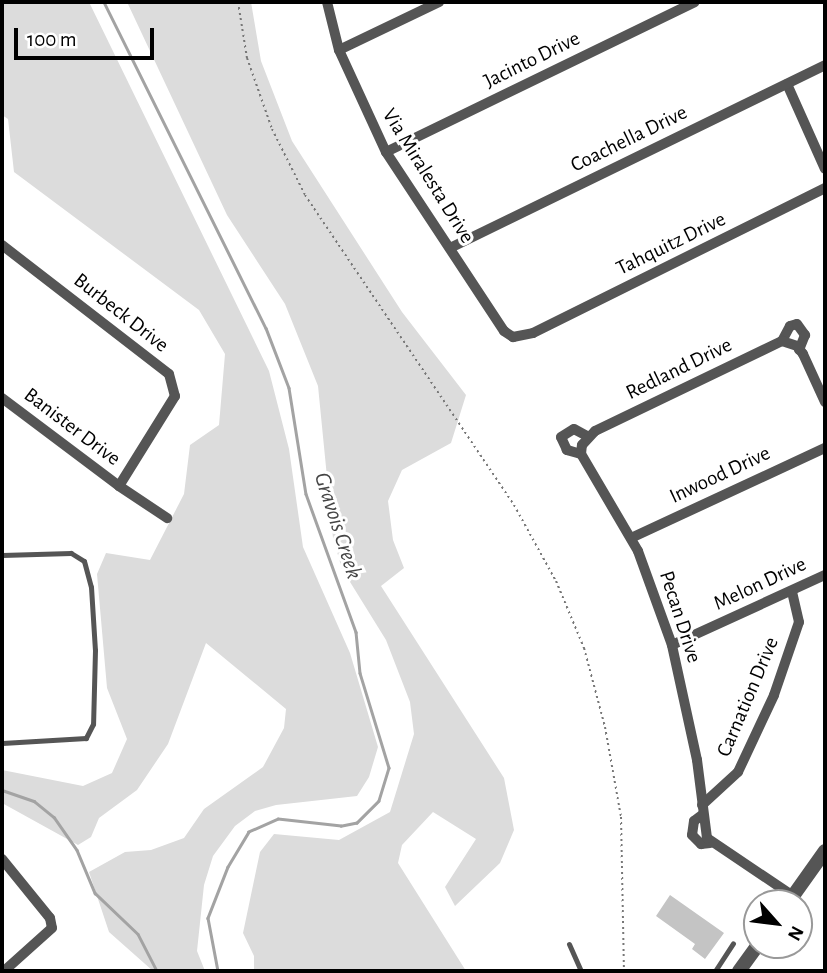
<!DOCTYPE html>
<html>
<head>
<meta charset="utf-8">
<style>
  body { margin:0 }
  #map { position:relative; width:827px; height:973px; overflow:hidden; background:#fff; font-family:"Alegreya Sans",sans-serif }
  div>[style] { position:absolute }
  .green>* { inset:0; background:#dcdcdc }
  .stream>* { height:2.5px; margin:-1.25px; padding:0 1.25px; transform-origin:1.25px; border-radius:1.25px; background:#a3a3a3 }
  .building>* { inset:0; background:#c4c4c4 }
  .path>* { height:2px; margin-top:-1px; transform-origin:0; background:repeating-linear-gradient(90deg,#777 0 2px,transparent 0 5.5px) }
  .service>* { height:5px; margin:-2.5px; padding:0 2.5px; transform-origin:2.5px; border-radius:2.5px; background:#555 }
  .minor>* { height:10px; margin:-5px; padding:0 5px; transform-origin:5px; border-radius:5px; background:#555 }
  .tertiary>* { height:14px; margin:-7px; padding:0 7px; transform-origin:7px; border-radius:7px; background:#555 }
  span { translate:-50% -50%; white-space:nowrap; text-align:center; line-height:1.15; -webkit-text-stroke:6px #fff; paint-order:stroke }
  .street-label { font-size:21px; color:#000 }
  .water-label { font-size:23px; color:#444; font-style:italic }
  .frame { position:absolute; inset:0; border:4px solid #000; pointer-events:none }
  .north { position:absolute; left:743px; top:889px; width:70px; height:70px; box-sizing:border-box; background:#fff; border:2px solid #999; border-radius:50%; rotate:118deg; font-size:19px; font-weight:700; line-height:28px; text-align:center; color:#000 }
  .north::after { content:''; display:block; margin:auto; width:24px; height:32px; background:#000; clip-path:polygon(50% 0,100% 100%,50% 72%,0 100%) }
  .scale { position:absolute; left:14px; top:28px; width:140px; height:32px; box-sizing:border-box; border:4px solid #000; border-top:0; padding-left:9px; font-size:21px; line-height:24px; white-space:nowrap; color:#000; -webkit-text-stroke:5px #fff; paint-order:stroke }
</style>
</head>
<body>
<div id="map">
  <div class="green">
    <i style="clip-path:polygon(2px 2px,89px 2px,269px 371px,289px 449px,303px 547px,350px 653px,378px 747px,369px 777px,357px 796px,276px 805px,255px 811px,235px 826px,213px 856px,204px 885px,197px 951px,205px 971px,153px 971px,109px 932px,89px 872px,125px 852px,151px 850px,184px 838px,204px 809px,263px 767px,284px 728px,286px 709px,206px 643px,168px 744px,137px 790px,99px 818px,91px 837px,78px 845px,2px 803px,2px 770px,83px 786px,112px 773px,127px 739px,107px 688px,97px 574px,106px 553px,150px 560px,184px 494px,190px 445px,219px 425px,225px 354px,199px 310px,14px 172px,8px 119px,2px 115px)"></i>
    <i style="clip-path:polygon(127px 2px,251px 2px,261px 61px,292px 141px,402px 312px,466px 395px,451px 443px,402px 470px,388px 501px,393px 540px,404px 568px,381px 586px,504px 778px,514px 830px,500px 863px,455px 906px,445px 887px,476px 839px,433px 812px,402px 845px,398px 863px,466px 971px,254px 971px,254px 956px,243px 933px,260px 852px,274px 834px,339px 840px,390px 812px,414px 734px,410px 702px,386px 640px,342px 569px,333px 538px,318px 386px,285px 304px,227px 215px)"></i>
  </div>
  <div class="stream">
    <i style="left:104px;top:2px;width:364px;rotate:63.6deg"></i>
    <i style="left:266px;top:328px;width:64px;rotate:69deg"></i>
    <i style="left:289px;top:388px;width:107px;rotate:80.9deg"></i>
    <i style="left:306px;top:494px;width:147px;rotate:70.1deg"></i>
    <i style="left:356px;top:632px;width:41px;rotate:84.4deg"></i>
    <i style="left:360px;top:673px;width:99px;rotate:73deg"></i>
    <i style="left:389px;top:768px;width:34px;rotate:107deg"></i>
    <i style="left:379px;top:801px;width:31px;rotate:135deg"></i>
    <i style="left:357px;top:823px;width:16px;rotate:169deg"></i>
    <i style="left:341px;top:826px;width:63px;rotate:-173.7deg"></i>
    <i style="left:278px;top:819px;width:32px;rotate:156deg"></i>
    <i style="left:249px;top:832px;width:41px;rotate:121deg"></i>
    <i style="left:228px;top:867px;width:55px;rotate:111.4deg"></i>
    <i style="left:208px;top:918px;width:54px;rotate:79.3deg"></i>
    <i style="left:2px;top:790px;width:34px;rotate:19deg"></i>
    <i style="left:34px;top:801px;width:26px;rotate:39deg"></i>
    <i style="left:54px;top:817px;width:40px;rotate:55.1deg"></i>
    <i style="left:77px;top:850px;width:47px;rotate:67.3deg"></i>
    <i style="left:95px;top:893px;width:59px;rotate:43.6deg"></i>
    <i style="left:138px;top:934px;width:42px;rotate:62.8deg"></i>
  </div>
  <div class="building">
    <i style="clip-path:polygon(670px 895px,724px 933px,705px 959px,692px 949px,695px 944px,656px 916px)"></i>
  </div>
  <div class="path">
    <i style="left:238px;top:2px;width:57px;rotate:80.9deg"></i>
    <i style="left:247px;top:58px;width:75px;rotate:70.6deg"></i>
    <i style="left:272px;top:129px;width:74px;rotate:63.4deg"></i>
    <i style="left:305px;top:195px;width:374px;rotate:56deg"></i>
    <i style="left:514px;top:505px;width:87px;rotate:61.1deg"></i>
    <i style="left:556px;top:581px;width:73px;rotate:67.3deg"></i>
    <i style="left:584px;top:648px;width:82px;rotate:75.1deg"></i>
    <i style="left:605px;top:727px;width:91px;rotate:79.9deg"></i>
    <i style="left:621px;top:817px;width:154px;rotate:88.9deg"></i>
  </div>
  <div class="service">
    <i style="left:2px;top:555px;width:69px;rotate:-1.7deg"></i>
    <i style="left:71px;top:553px;width:15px;rotate:32deg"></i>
    <i style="left:84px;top:561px;width:27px;rotate:75deg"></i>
    <i style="left:91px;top:587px;width:63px;rotate:86.4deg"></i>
    <i style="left:95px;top:650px;width:74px;rotate:91.5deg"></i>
    <i style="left:93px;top:724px;width:16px;rotate:117deg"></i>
    <i style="left:86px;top:738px;width:84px;rotate:176.6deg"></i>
    <i style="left:569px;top:944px;width:30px;rotate:66deg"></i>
    <i style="left:715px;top:971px;width:33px;rotate:-57deg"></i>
  </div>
  <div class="minor">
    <i style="left:327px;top:2px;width:49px;rotate:76deg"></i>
    <i style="left:339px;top:50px;width:112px;rotate:65.3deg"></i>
    <i style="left:386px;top:152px;width:214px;rotate:56.6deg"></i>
    <i style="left:504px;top:331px;width:11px;rotate:34deg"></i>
    <i style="left:513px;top:337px;width:20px;rotate:-11deg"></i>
    <i style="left:533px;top:333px;width:326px;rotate:-26.4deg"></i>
    <i style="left:339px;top:50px;width:111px;rotate:-25.6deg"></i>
    <i style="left:787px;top:84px;width:93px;rotate:65.9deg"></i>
    <i style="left:386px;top:152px;width:343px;rotate:-25.9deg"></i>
    <i style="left:2px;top:245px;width:211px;rotate:37.7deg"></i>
    <i style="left:169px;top:374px;width:23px;rotate:75deg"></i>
    <i style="left:175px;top:396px;width:106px;rotate:121.9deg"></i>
    <i style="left:119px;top:486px;width:58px;rotate:33.7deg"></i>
    <i style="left:450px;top:248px;width:417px;rotate:-26deg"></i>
    <i style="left:782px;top:341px;width:17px;rotate:-62deg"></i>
    <i style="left:790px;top:326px;width:7px;rotate:-16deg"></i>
    <i style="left:797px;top:324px;width:14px;rotate:54deg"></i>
    <i style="left:805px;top:335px;width:16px;rotate:112deg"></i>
    <i style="left:2px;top:398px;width:146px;rotate:36.9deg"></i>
    <i style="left:581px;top:454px;width:15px;rotate:-164deg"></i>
    <i style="left:567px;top:450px;width:14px;rotate:-115deg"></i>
    <i style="left:561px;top:437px;width:15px;rotate:-32deg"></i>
    <i style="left:574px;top:429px;width:15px;rotate:28deg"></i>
    <i style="left:631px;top:538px;width:214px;rotate:-24.9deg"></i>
    <i style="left:672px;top:645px;width:168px;rotate:-24.6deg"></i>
    <i style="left:702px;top:805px;width:49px;rotate:-42.5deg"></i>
    <i style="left:738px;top:772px;width:85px;rotate:-64.9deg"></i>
    <i style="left:774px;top:695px;width:77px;rotate:-71.1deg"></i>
    <i style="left:799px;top:622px;width:32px;rotate:-103deg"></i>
    <i style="left:702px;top:815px;width:10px;rotate:143deg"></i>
    <i style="left:694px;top:821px;width:14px;rotate:98deg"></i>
    <i style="left:692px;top:835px;width:13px;rotate:45deg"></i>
    <i style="left:701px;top:844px;width:9px;rotate:-6deg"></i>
    <i style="left:2px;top:859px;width:76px;rotate:50.9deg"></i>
    <i style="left:50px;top:918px;width:10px;rotate:79deg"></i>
    <i style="left:52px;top:928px;width:64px;rotate:138.1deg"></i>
    <i style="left:793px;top:896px;width:104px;rotate:-146deg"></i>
    <i style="left:707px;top:838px;width:79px;rotate:-97.3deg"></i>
    <i style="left:697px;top:760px;width:118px;rotate:-102.3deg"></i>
    <i style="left:672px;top:645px;width:100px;rotate:-109.9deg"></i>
    <i style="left:638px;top:551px;width:113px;rotate:-120.4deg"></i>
    <i style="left:581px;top:454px;width:9px;rotate:-84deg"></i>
    <i style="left:582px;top:445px;width:19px;rotate:-47deg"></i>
    <i style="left:595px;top:431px;width:208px;rotate:-25.7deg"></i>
    <i style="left:782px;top:341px;width:16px;rotate:18deg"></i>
    <i style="left:797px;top:346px;width:10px;rotate:53deg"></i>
    <i style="left:803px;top:354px;width:53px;rotate:65.4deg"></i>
  </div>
  <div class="tertiary">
    <i style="left:788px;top:903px;width:64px;rotate:-54.6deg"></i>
    <i style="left:739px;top:971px;width:32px;rotate:-54deg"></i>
  </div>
  <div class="street-label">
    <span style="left:532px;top:60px;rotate:-26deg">Jacinto Drive</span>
    <span style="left:629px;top:139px;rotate:-26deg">Coachella Drive</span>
    <span style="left:428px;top:176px;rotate:58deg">Via Miralesta Drive</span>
    <span style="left:671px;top:244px;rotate:-26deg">Tahquitz Drive</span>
    <span style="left:121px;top:313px;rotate:38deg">Burbeck Drive</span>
    <span style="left:679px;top:369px;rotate:-26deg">Redland Drive</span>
    <span style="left:72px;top:427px;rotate:37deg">Banister Drive</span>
    <span style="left:720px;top:475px;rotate:-25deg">Inwood Drive</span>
    <span style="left:760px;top:584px;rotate:-25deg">Melon Drive</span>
    <span style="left:680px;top:617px;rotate:72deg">Pecan Drive</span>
    <span style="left:748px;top:697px;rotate:-67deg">Carnation Drive</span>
  </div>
  <div class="water-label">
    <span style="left:337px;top:526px;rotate:72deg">Gravois Creek</span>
  </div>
  <div class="frame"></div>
  <div class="north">N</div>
  <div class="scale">100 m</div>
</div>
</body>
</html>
